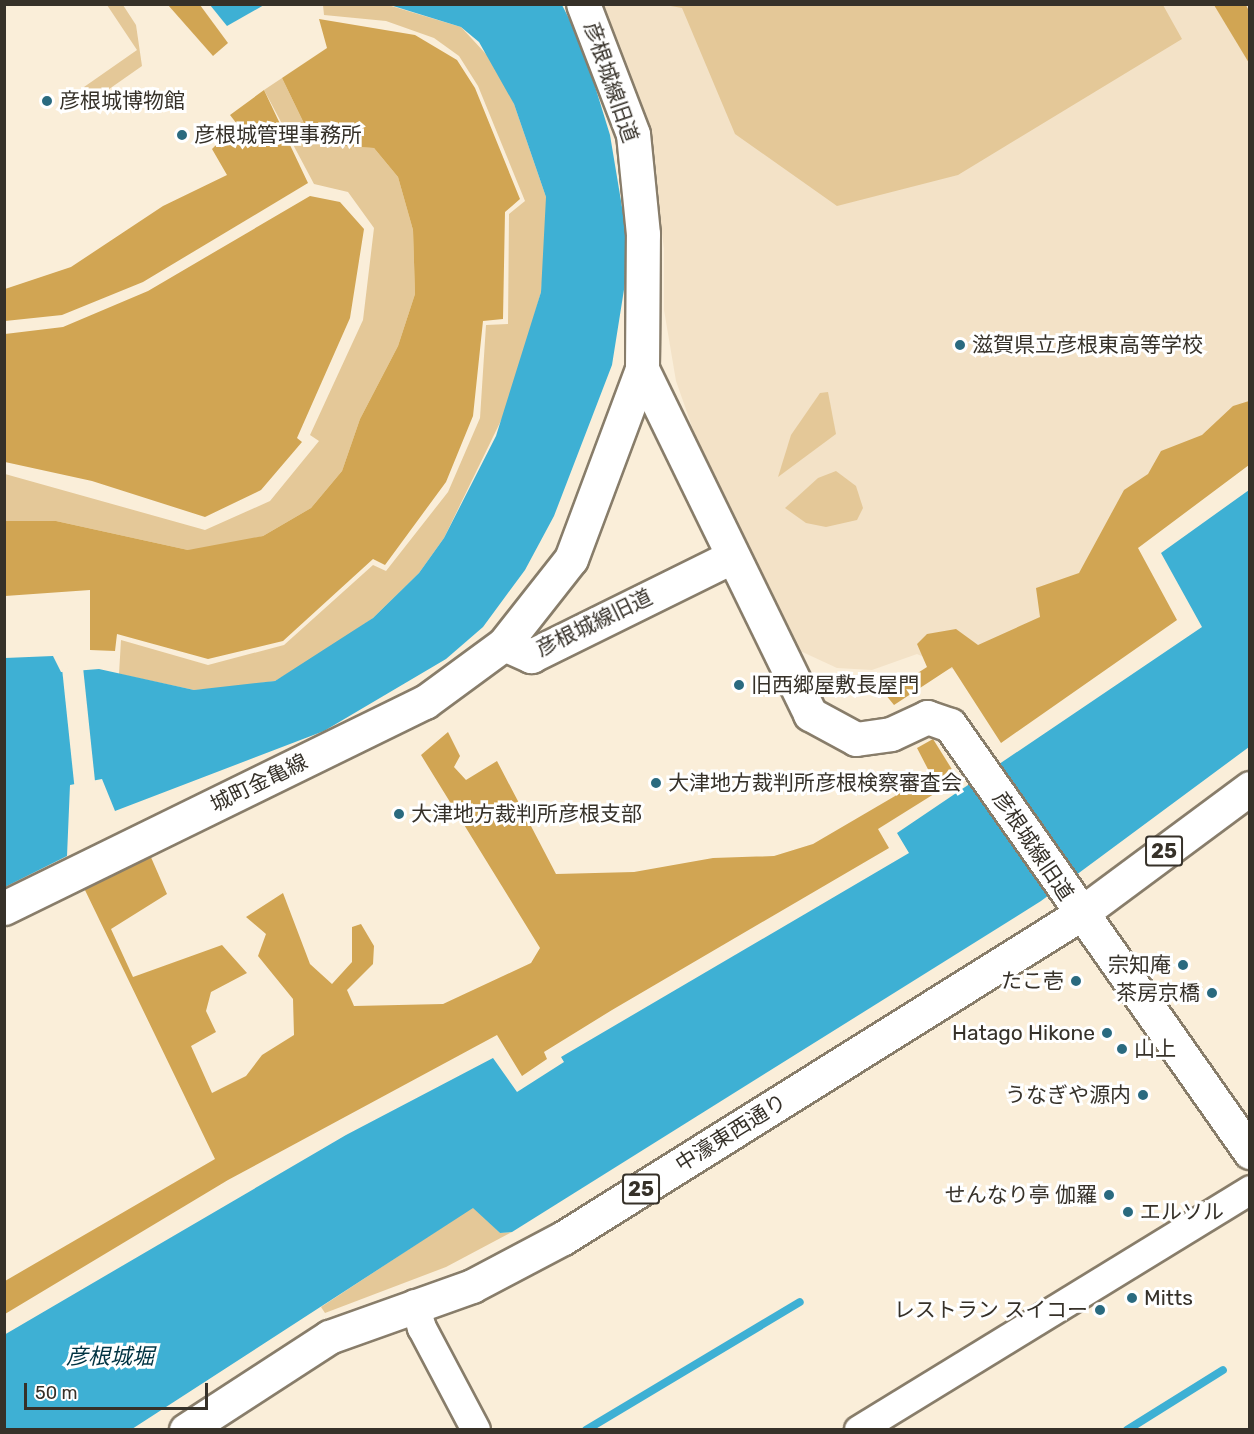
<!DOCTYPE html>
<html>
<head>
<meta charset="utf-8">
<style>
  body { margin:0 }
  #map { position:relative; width:1254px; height:1434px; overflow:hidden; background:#faeed9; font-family:Rubik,"Noto Sans JP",sans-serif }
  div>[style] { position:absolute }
  .built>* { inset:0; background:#f3e2c7 }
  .green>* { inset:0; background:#e4c898 }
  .forest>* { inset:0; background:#d1a553 }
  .water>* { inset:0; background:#3eb0d4 }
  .pier>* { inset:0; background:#faeed9; transform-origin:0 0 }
  .stream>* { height:8px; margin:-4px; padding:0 4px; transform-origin:4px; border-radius:4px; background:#3eb0d4 }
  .roads { filter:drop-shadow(2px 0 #887d6a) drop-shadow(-2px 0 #887d6a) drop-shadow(0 2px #887d6a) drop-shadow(0 -2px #887d6a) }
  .minor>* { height:28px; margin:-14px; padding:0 14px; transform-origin:14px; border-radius:14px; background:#fff }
  .tertiary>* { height:33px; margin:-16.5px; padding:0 16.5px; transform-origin:16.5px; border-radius:16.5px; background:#fff }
  .primary>* { height:33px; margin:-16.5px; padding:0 16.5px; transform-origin:16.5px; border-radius:16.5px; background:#fff }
  .dots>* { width:16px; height:16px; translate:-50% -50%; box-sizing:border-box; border:3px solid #fff; border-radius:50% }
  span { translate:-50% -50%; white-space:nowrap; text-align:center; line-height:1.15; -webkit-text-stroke:6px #fff; paint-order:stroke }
  .shield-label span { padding:2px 4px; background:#fff; border:2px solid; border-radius:4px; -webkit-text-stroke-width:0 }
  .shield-label { font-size:20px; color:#363129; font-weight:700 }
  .street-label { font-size:21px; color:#363129 }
  .poi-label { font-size:21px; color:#363129 }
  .left { translate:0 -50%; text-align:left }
  .right { translate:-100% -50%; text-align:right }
  .water-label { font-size:22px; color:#003342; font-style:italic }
  .frame { position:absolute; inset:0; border:6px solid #363129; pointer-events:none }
  .scale { position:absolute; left:24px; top:1383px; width:184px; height:27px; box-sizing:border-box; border:3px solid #363129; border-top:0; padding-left:8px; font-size:18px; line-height:21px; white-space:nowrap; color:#363129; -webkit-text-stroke:4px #fff; paint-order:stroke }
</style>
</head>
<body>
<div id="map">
  <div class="built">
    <i style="clip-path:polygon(599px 5px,1225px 5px,1249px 43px,1249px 453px,1142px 532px,1004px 665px,951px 669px,917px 654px,872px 670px,837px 668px,796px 649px,722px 512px,676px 381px,664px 310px,664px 249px,652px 153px)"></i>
  </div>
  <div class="green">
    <i style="clip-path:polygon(107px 5px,123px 5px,136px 25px,142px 66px,92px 101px,84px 87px,137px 50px)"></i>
    <i style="clip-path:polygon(323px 5px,388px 5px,461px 27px,497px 66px,514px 104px,546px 197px,548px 225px,541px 292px,509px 404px,444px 538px,419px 573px,373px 618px,321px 654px,275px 681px,227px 688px,194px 690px,119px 674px,121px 640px,208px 665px,284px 645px,373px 565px,386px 571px,448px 492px,480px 418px,486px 325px,508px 324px,509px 214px,525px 201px,478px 86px,459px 56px,434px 38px,386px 21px,324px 15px)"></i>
    <i style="clip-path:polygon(665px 5px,1163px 5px,1182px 39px,958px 175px,837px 206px,735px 134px,682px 8px)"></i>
    <i style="clip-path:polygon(282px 78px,314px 144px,374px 148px,398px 177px,413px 230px,415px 294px,398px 346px,360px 419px,342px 471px,311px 508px,263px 536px,217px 549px,188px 550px,56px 521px,5px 521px,5px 474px,205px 530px,270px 501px,319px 441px,310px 435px,363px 320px,374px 228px,348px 192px,314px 184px,264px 90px)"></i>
    <i style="clip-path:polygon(828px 392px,836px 434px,778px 477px,791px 435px,820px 393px)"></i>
    <i style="clip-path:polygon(836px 471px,856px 486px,863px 508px,857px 520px,826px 527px,806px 523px,785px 508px,818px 478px)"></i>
    <i style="clip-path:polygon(473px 1207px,500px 1233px,512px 1232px,446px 1267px,325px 1313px,321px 1307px)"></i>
  </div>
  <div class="forest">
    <i style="clip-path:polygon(168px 5px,200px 5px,228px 43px,213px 56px)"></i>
    <i style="clip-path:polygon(1214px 5px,1246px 5px,1249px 11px,1249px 63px)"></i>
    <i style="clip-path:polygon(319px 19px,415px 35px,457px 60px,475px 88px,520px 199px,505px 212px,503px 319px,483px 321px,473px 416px,446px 482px,385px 565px,373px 559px,283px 641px,208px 659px,117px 634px,115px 651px,90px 650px,90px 590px,5px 596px,5px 521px,56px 521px,188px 550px,263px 536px,311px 508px,342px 471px,360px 419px,398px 346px,415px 294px,413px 230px,398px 177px,374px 148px,314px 144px,282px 78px,327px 48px)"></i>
    <i style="clip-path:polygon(264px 90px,308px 183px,143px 282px,62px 315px,5px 321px,5px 289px,71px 267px,163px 206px,227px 175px,212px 149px,237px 124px,230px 115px)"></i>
    <i style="clip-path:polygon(310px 196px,340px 202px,364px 229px,350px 318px,297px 438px,302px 442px,261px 490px,205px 517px,92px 481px,5px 462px,5px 334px,63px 327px,148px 291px)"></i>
    <i style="clip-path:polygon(1249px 401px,1249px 465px,1138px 548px,1177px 620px,1001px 743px,952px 667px,894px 705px,885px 694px,927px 667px,917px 644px,927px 634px,956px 629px,978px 645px,1040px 617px,1036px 588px,1079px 573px,1124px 490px,1148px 474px,1161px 451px,1202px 435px,1233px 406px)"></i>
    <i style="clip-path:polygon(448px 732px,460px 756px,454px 767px,466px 780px,497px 761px,556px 874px,634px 872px,713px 858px,774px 856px,813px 844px,931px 775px,917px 748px,933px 739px,958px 779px,878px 829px,889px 848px,612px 1010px,544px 1052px,547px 1059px,522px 1076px,497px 1035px,228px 1180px,5px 1314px,5px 1281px,215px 1159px,83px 886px,150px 855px,167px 894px,111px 929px,133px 977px,222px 945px,247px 973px,211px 992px,206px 1011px,216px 1032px,191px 1046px,212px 1093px,246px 1076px,262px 1055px,294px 1035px,293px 999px,258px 956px,266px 934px,246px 917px,283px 893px,310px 964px,332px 984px,352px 962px,352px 927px,361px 924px,374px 946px,373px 964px,347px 990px,354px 1006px,443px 1004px,531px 963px,540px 948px,421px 755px)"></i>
  </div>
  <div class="water">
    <i style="clip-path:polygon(210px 5px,264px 5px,227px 26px)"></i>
    <i style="clip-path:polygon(390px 5px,562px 5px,582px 44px,610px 135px,625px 225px,626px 277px,612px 365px,554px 516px,525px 570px,483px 627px,446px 659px,324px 731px,115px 811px,102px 779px,70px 785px,67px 856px,5px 887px,5px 658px,53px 656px,61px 672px,99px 669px,194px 690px,275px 681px,373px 618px,419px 573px,444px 538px,496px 436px,541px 292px,546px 197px,514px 104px,479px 42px,461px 27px)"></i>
    <i style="clip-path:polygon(1249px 490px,1249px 747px,1041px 901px,512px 1232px,500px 1233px,473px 1208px,132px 1429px,5px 1429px,4px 1335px,346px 1135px,493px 1058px,517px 1092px,564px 1062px,561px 1057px,909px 853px,897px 833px,1202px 627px,1161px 553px)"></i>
  </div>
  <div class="pier">
    <i style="left:83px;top:667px;width:117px;height:21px;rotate:84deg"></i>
  </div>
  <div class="stream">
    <i style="left:586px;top:1430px;width:249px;rotate:-30.9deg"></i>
    <i style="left:1127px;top:1430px;width:113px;rotate:-32deg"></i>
  </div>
  <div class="roads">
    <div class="minor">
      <i style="left:415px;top:1304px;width:25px;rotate:74deg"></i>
      <i style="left:422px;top:1328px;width:115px;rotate:62.1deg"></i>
      <i style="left:859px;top:1430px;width:459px;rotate:-31.5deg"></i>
    </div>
    <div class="tertiary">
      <i style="left:642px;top:369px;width:384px;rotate:64deg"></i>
      <i style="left:810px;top:714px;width:52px;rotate:28.5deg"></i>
      <i style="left:856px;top:739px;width:35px;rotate:-8deg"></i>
      <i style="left:891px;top:734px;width:40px;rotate:-25deg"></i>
      <i style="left:927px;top:717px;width:24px;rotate:19deg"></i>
      <i style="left:950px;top:725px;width:522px;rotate:54.91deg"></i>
      <i style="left:504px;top:644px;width:30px;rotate:24deg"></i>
      <i style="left:531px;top:656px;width:223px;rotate:-26.3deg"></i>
      <i style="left:4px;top:908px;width:469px;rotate:-26.1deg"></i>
      <i style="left:425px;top:702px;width:98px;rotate:-36.3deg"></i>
      <i style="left:504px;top:644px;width:108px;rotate:-51.8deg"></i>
      <i style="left:571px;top:559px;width:203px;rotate:-69.5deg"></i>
      <i style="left:642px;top:369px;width:135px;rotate:-89.6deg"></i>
      <i style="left:643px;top:234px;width:100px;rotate:-95.7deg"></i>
      <i style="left:633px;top:134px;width:139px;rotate:-111deg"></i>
    </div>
    <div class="primary">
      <i style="left:186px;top:1430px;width:171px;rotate:-33deg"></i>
      <i style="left:329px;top:1337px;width:152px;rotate:-19.6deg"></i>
      <i style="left:472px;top:1286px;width:103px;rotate:-27.8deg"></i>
      <i style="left:563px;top:1238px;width:609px;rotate:-32.05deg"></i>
      <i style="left:1079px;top:915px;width:213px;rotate:-36.6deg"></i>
    </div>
  </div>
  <div class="dots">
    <i style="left:47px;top:101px;background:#2a6a7f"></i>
    <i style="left:182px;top:135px;background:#2a6a7f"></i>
    <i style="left:960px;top:345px;background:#2a6a7f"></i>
    <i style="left:739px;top:685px;background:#2a6a7f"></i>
    <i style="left:656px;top:783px;background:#2a6a7f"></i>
    <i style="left:399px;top:814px;background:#2a6a7f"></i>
    <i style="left:1183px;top:965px;background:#2a6a7f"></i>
    <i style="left:1076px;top:981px;background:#2a6a7f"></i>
    <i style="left:1212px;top:993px;background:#2a6a7f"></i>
    <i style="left:1107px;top:1033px;background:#2a6a7f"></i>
    <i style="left:1122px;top:1049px;background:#2a6a7f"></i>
    <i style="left:1143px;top:1095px;background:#2a6a7f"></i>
    <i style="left:1109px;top:1195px;background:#2a6a7f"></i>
    <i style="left:1128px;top:1212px;background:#2a6a7f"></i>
    <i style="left:1132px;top:1298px;background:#2a6a7f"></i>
    <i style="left:1100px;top:1310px;background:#2a6a7f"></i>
  </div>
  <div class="shield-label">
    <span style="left:1164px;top:851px">25</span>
    <span style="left:641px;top:1189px">25</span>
  </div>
  <div class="street-label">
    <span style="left:611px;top:82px;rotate:71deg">彦根城線旧道</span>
    <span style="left:594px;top:623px;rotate:-26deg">彦根城線旧道</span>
    <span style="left:259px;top:783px;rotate:-26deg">城町金亀線</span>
    <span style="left:1033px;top:846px;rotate:56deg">彦根城線旧道</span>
    <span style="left:731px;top:1133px;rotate:-32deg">中濠東西通り</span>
  </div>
  <div class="poi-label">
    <span class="left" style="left:59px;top:101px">彦根城博物館</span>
    <span class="left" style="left:194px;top:135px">彦根城管理事務所</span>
    <span class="left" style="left:972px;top:345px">滋賀県立彦根東高等学校</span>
    <span class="left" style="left:751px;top:685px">旧西郷屋敷長屋門</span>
    <span class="left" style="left:668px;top:783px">大津地方裁判所彦根検察審査会</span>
    <span class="left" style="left:411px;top:814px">大津地方裁判所彦根支部</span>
    <span class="right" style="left:1171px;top:965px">宗知庵</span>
    <span class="right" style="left:1064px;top:981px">たこ壱</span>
    <span class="right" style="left:1200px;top:993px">茶房京橋</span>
    <span class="right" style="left:1095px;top:1033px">Hatago Hikone</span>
    <span class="left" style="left:1134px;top:1049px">山上</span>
    <span class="right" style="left:1131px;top:1095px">うなぎや源内</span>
    <span class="right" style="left:1097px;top:1195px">せんなり亭 伽羅</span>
    <span class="left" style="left:1140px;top:1212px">エルソル</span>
    <span class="left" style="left:1144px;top:1298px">Mitts</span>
    <span class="right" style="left:1088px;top:1310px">レストラン スイコー</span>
  </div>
  <div class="water-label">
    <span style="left:110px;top:1357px">彦根城堀</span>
  </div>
  <div class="frame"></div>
  <div class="scale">50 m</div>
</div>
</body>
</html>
